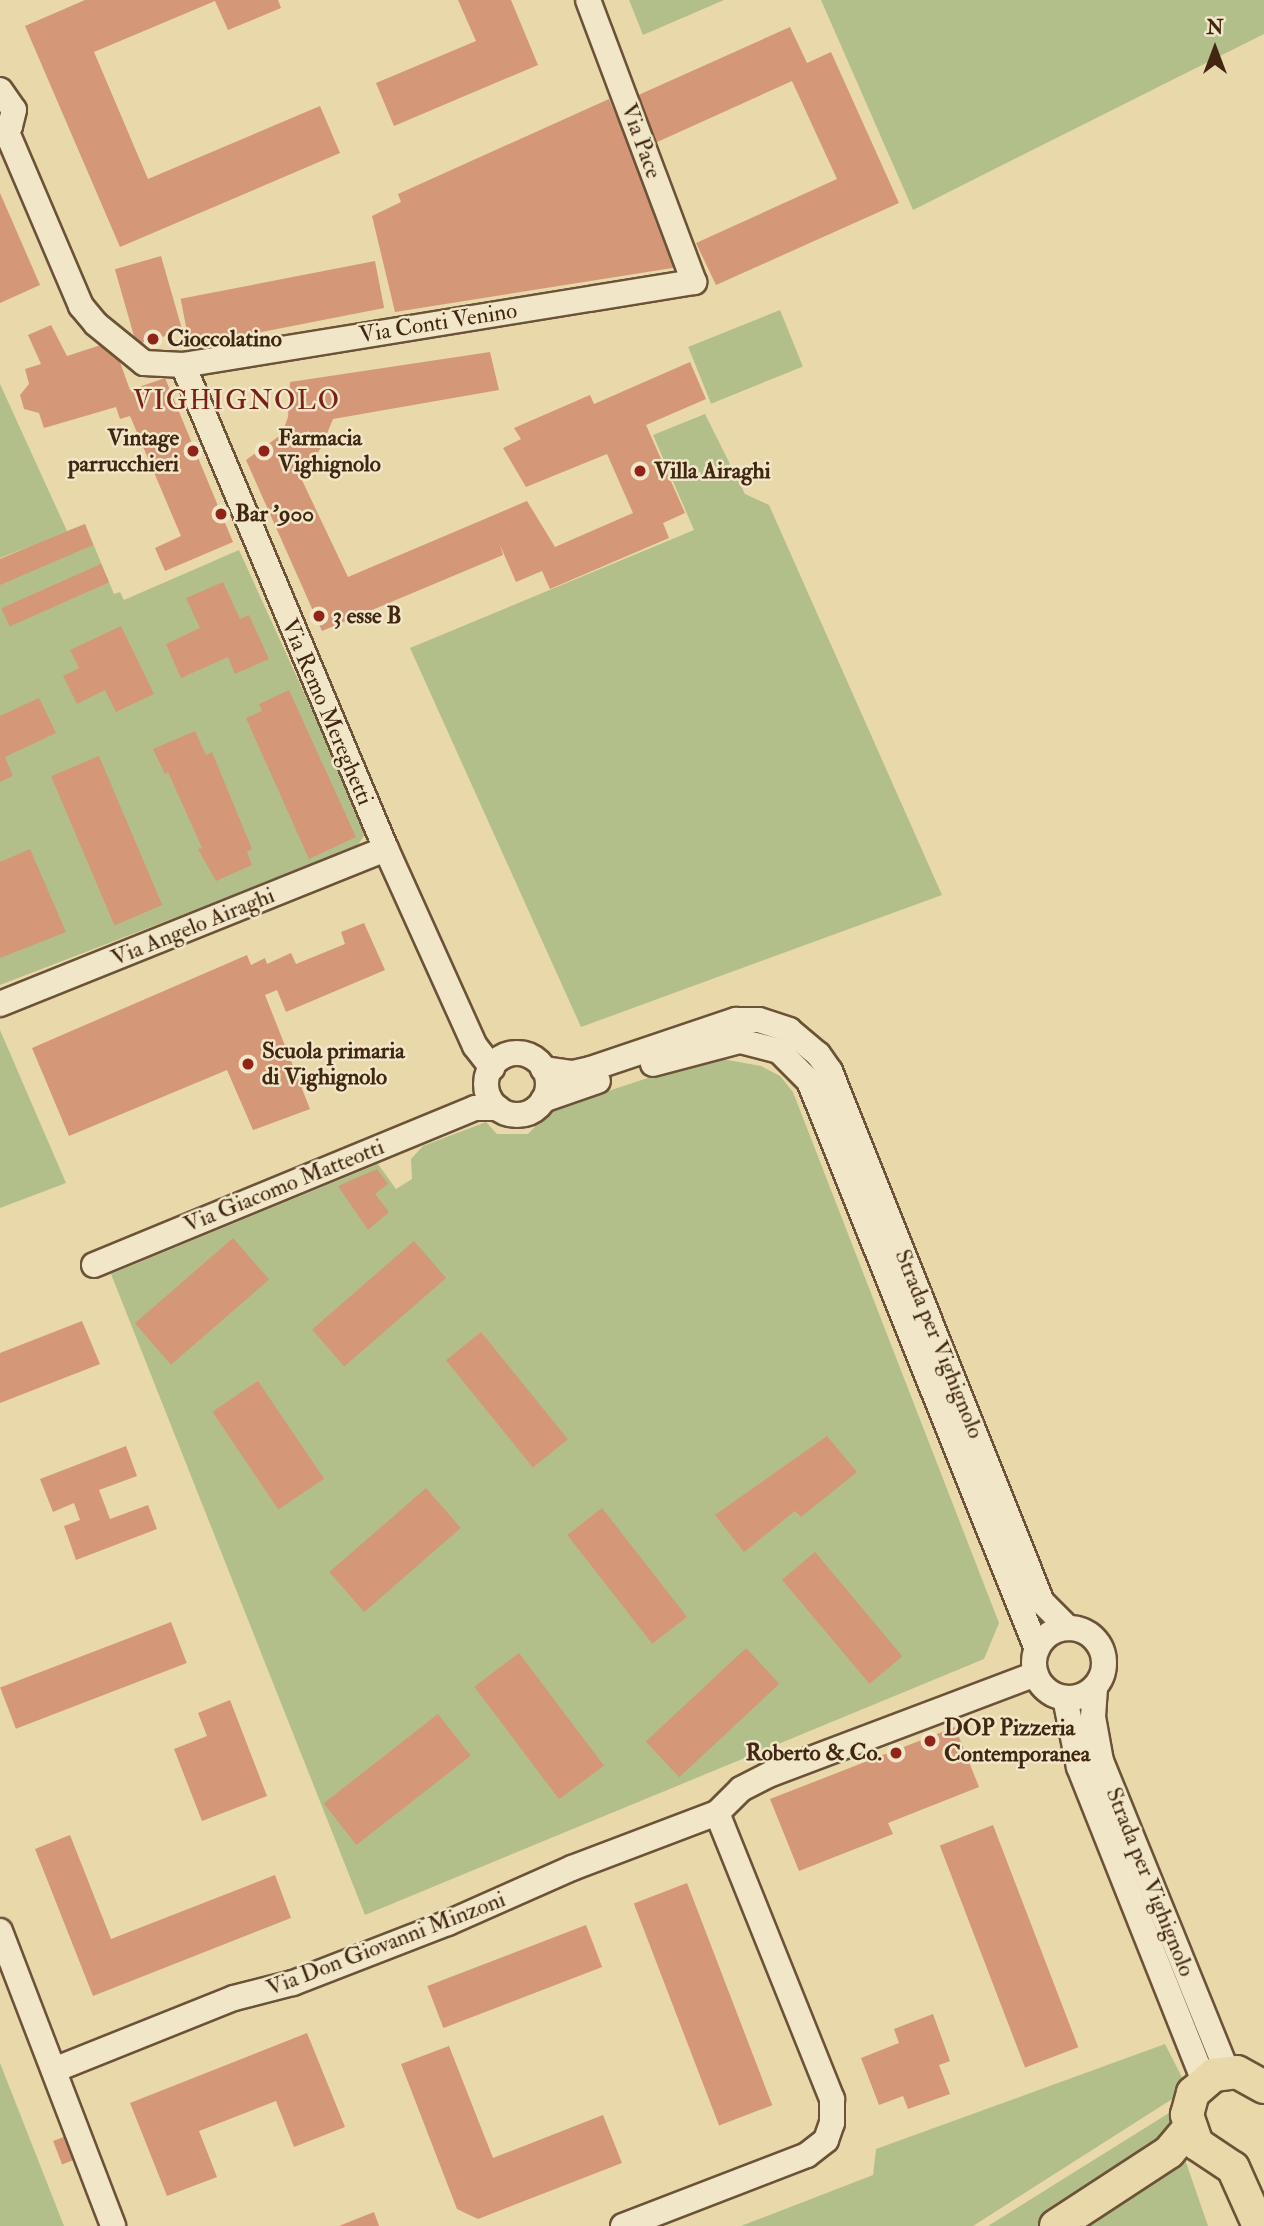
<!DOCTYPE html>
<html>
<head>
<meta charset="utf-8">
<style>
  body { margin:0 }
  #map { position:relative; width:1264px; height:2226px; overflow:hidden; background:#e9d8aa; font-family:"IM FELL Double Pica",serif }
  div>[style] { position:absolute }
  .green>* { inset:0; background:#b3bf8b; transform-origin:0 0 }
  .building>* { inset:0; background:#d49777; transform-origin:0 0 }
  .roads { filter:drop-shadow(2px 0 #6b5238) drop-shadow(-2px 0 #6b5238) drop-shadow(0 2px #6b5238) drop-shadow(0 -2px #6b5238) }
  .minor>* { height:24px; margin:-12px; padding:0 12px; transform-origin:12px; border-radius:12px; background:#f1e6c8 }
  .minor>.ring { margin:-12px; padding:0; box-sizing:content-box; background:none; border:24px solid #f1e6c8; border-radius:50% }
  .major>* { height:32px; margin:-16px; padding:0 16px; transform-origin:16px; border-radius:16px; background:#e9d8aa }
  .dots>* { width:19px; height:19px; translate:-50% -50%; box-sizing:border-box; border:4px solid #f1e6c8; border-radius:50% }
  span { translate:-50% -50%; white-space:nowrap; text-align:center; line-height:1.15; -webkit-text-stroke:5px #f1e6c8; paint-order:stroke }
  .street-label { font-size:23px; color:#412612 }
  .poi-label { font-size:23px; color:#412612; font-weight:700 }
  .left { translate:0 -50%; text-align:left }
  .right { translate:-100% -50%; text-align:right }
  .quarter-label { font-size:26px; color:#7a1f14; letter-spacing:2px }
  .north { position:absolute; left:1180px; top:14px; width:70px; height:70px; -webkit-text-stroke:5px #f1e6c8; paint-order:stroke; rotate:0deg; font-size:19px; font-weight:700; line-height:28px; text-align:center; color:#412612 }
  .north::after { content:''; display:block; margin:auto; width:24px; height:32px; background:#412612; clip-path:polygon(50% 0,100% 100%,50% 72%,0 100%) }
</style>
</head>
<body>
<div id="map">
  <div class="green">
    <i style="clip-path:polygon(629px 0,724px 0,643px 35px)"></i>
    <i style="clip-path:polygon(821px 0,1264px 0,1264px 34px,913px 210px)"></i>
    <i style="left:780px;top:310px;width:61px;height:99px;rotate:68deg"></i>
    <i style="clip-path:polygon(0 384px,67px 531px,85px 524px,114px 594px,120px 592px,124px 600px,239px 550px,367px 831px,356px 848px,0 985px,0 559px,33px 545px,0 558px)"></i>
    <i style="clip-path:polygon(705px 414px,745px 494px,769px 505px,942px 895px,581px 1027px,410px 648px,694px 530px,653px 435px)"></i>
    <i style="clip-path:polygon(0 1030px,66px 1183px,0 1208px)"></i>
    <i style="clip-path:polygon(711px 1057px,761px 1066px,780px 1076px,793px 1092px,999px 1623px,984px 1659px,365px 1915px,111px 1274px,378px 1164px,396px 1189px,412px 1179px,411px 1159px,423px 1146px,486px 1122px,497px 1134px,528px 1134px,551px 1110px)"></i>
    <i style="clip-path:polygon(1165px 2044px,1188px 2089px,973px 2226px,741px 2226px,873px 2175px,876px 2149px)"></i>
    <i style="clip-path:polygon(0 2063px,64px 2226px,0 2226px)"></i>
    <i style="clip-path:polygon(1169px 2113px,1208px 2226px,988px 2226px)"></i>
  </div>
  <div class="building">
    <i style="clip-path:polygon(85px 0,278px 0,281px 8px,228px 30px,215px 1px,94px 52px,148px 179px,320px 106px,340px 153px,120px 247px,25px 26px)"></i>
    <i style="clip-path:polygon(458px 0,511px 0,538px 65px,394px 126px,376px 83px,476px 41px)"></i>
    <i style="clip-path:polygon(790px 27px,807px 63px,831px 52px,899px 203px,716px 285px,696px 243px,837px 179px,792px 81px,655px 143px,634px 97px)"></i>
    <i style="clip-path:polygon(609px 99px,664px 229px,685px 266px,395px 312px,372px 216px,401px 202px,398px 194px)"></i>
    <i style="clip-path:polygon(0 193px,40px 285px,0 303px)"></i>
    <i style="left:161px;top:256px;width:78px;height:48px;rotate:74deg"></i>
    <i style="left:375px;top:261px;width:48px;height:198px;rotate:79deg"></i>
    <i style="clip-path:polygon(51px 325px,67px 356px,104px 344px,108px 353px,116px 351px,130px 390px,165px 378px,233px 542px,165px 571px,155px 548px,181px 536px,130px 416px,120px 419px,116px 407px,44px 428px,39px 413px,24px 409px,20px 395px,29px 384px,25px 369px,41px 364px,28px 335px)"></i>
    <i style="clip-path:polygon(490px 352px,499px 390px,333px 419px,321px 448px,300px 476px,348px 577px,527px 501px,555px 547px,633px 513px,607px 454px,526px 487px,503px 448px,521px 439px,514px 428px,590px 395px,594px 404px,690px 362px,706px 399px,646px 425px,685px 513px,663px 523px,669px 538px,550px 589px,542px 571px,516px 582px,500px 545px,503px 555px,322px 631px,246px 460px,282px 434px,288px 417px,290px 382px)"></i>
    <i style="clip-path:polygon(85px 524px,93px 545px,0 585px,0 559px)"></i>
    <i style="left:101px;top:564px;width:20px;height:109px;rotate:66deg"></i>
    <i style="clip-path:polygon(223px 582px,240px 619px,249px 615px,269px 659px,235px 674px,228px 657px,181px 678px,166px 644px,200px 628px,186px 598px)"></i>
    <i style="clip-path:polygon(121px 626px,154px 694px,116px 712px,105px 690px,77px 704px,63px 676px,79px 668px,70px 650px)"></i>
    <i style="clip-path:polygon(289px 690px,356px 837px,309px 859px,246px 718px,262px 711px,259px 704px)"></i>
    <i style="clip-path:polygon(39px 698px,56px 733px,5px 757px,13px 776px,0 782px,0 716px)"></i>
    <i style="clip-path:polygon(195px 731px,206px 755px,212px 752px,252px 849px,247px 852px,252px 865px,216px 881px,198px 849px,202px 848px,168px 772px,165px 774px,153px 749px)"></i>
    <i style="left:99px;top:756px;width:162px;height:52px;rotate:67deg"></i>
    <i style="clip-path:polygon(30px 849px,66px 932px,0 958px,0 862px)"></i>
    <i style="clip-path:polygon(364px 923px,385px 970px,286px 1012px,277px 990px,265px 995px,310px 1109px,253px 1130px,227px 1070px,69px 1136px,32px 1048px,247px 955px,251px 965px,265px 958px,267px 964px,291px 953px,296px 964px,345px 944px,341px 932px)"></i>
    <i style="clip-path:polygon(377px 1169px,388px 1184px,375px 1194px,389px 1212px,368px 1230px,338px 1186px)"></i>
    <i style="left:233px;top:1238px;width:55px;height:130px;rotate:49deg"></i>
    <i style="left:414px;top:1241px;width:49px;height:135px;rotate:49deg"></i>
    <i style="clip-path:polygon(82px 1321px,100px 1364px,0 1403px,0 1353px)"></i>
    <i style="left:481px;top:1332px;width:138px;height:45px;rotate:51deg"></i>
    <i style="left:258px;top:1381px;width:118px;height:55px;rotate:56deg"></i>
    <i style="clip-path:polygon(827px 1436px,857px 1472px,801px 1517px,795px 1511px,744px 1552px,715px 1515px)"></i>
    <i style="clip-path:polygon(126px 1446px,137px 1476px,99px 1490px,110px 1519px,148px 1505px,157px 1529px,76px 1560px,64px 1526px,80px 1520px,74px 1503px,53px 1512px,40px 1479px)"></i>
    <i style="left:426px;top:1488px;width:53px;height:128px;rotate:49deg"></i>
    <i style="left:602px;top:1508px;width:138px;height:44px;rotate:52deg"></i>
    <i style="left:815px;top:1552px;width:136px;height:43px;rotate:50deg"></i>
    <i style="left:171px;top:1622px;width:44px;height:183px;rotate:69deg"></i>
    <i style="left:746px;top:1648px;width:49px;height:137px;rotate:47deg"></i>
    <i style="left:519px;top:1653px;width:141px;height:56px;rotate:53deg"></i>
    <i style="clip-path:polygon(230px 1700px,267px 1796px,202px 1821px,174px 1749px,207px 1736px,198px 1713px)"></i>
    <i style="left:438px;top:1714px;width:53px;height:145px;rotate:52deg"></i>
    <i style="clip-path:polygon(955px 1727px,979px 1787px,888px 1823px,893px 1834px,799px 1871px,770px 1799px)"></i>
    <i style="left:993px;top:1825px;width:238px;height:57px;rotate:69deg"></i>
    <i style="clip-path:polygon(70px 1835px,111px 1939px,275px 1875px,291px 1918px,93px 1996px,35px 1849px)"></i>
    <i style="left:687px;top:1883px;width:238px;height:57px;rotate:69deg"></i>
    <i style="left:586px;top:1925px;width:45px;height:170px;rotate:69deg"></i>
    <i style="clip-path:polygon(933px 2014px,950px 2061px,939px 2065px,950px 2094px,908px 2109px,903px 2096px,879px 2105px,861px 2058px,899px 2043px,894px 2029px)"></i>
    <i style="clip-path:polygon(307px 2033px,345px 2127px,294px 2147px,276px 2101px,199px 2131px,217px 2177px,167px 2196px,130px 2103px)"></i>
    <i style="clip-path:polygon(449px 2046px,493px 2158px,603px 2115px,622px 2163px,478px 2219px,457px 2209px,401px 2064px)"></i>
    <i style="left:69px;top:2135px;width:25px;height:17px;rotate:69deg"></i>
    <i style="clip-path:polygon(374px 2212px,379px 2226px,339px 2226px)"></i>
  </div>
  <div class="roads">
    <div class="minor">
      <i style="left:0;top:90px;width:24px;rotate:55deg"></i>
      <i style="left:14px;top:110px;width:16px;rotate:104deg"></i>
      <i style="left:10px;top:126px;width:13px;rotate:138deg"></i>
      <i style="left:6px;top:130px;width:191px;rotate:66.9deg"></i>
      <i style="left:81px;top:306px;width:23px;rotate:50deg"></i>
      <i style="left:96px;top:324px;width:62px;rotate:39.1deg"></i>
      <i style="left:144px;top:363px;width:39px;rotate:3deg"></i>
      <i style="left:183px;top:365px;width:518px;rotate:-9.23deg"></i>
      <i style="left:694px;top:282px;width:301px;rotate:-110.6deg"></i>
      <i style="left:183px;top:365px;width:525px;rotate:67.25deg"></i>
      <i style="left:386px;top:849px;width:216px;rotate:65.7deg"></i>
      <i style="left:475px;top:1046px;width:28px;rotate:52deg"></i>
      <i style="left:0;top:1004px;width:416px;rotate:-21.9deg"></i>
      <i class="ring" style="left:486px;top:1053px;width:38px;height:38px"></i>
      <i style="left:653px;top:1064px;width:90px;rotate:-14.8deg"></i>
      <i style="left:740px;top:1041px;width:40px;rotate:14.4deg"></i>
      <i style="left:779px;top:1051px;width:42px;rotate:45deg"></i>
      <i style="left:809px;top:1081px;width:612px;rotate:68.13deg"></i>
      <i style="left:543px;top:1069px;width:30px;rotate:8deg"></i>
      <i style="left:573px;top:1073px;width:17px;rotate:-13deg"></i>
      <i style="left:590px;top:1069px;width:154px;rotate:-18.6deg"></i>
      <i style="left:736px;top:1020px;width:23px"></i>
      <i style="left:759px;top:1020px;width:32px;rotate:18deg"></i>
      <i style="left:789px;top:1030px;width:38px;rotate:40deg"></i>
      <i style="left:818px;top:1054px;width:21px;rotate:55deg"></i>
      <i style="left:830px;top:1071px;width:572px;rotate:68.24deg"></i>
      <i style="left:1042px;top:1602px;width:37px;rotate:45deg"></i>
      <i style="left:543px;top:1100px;width:58px;rotate:-19.1deg"></i>
      <i style="left:94px;top:1265px;width:412px;rotate:-22.4deg"></i>
      <i style="left:475px;top:1108px;width:23px"></i>
      <i class="ring" style="left:1034px;top:1628px;width:46px;height:46px"></i>
      <i style="left:1095px;top:1688px;width:29px;rotate:94deg"></i>
      <i style="left:1093px;top:1717px;width:45px;rotate:79.7deg"></i>
      <i style="left:1101px;top:1761px;width:336px;rotate:67.9deg"></i>
      <i style="left:1065px;top:1698px;width:70px;rotate:78.5deg"></i>
      <i style="left:1079px;top:1767px;width:338px;rotate:68.3deg"></i>
      <i style="left:0;top:1931px;width:316px;rotate:69deg"></i>
      <i style="left:54px;top:2070px;width:194px;rotate:-21.8deg"></i>
      <i style="left:234px;top:1998px;width:61px;rotate:-14.3deg"></i>
      <i style="left:293px;top:1983px;width:166px;rotate:-21.2deg"></i>
      <i style="left:448px;top:1923px;width:136px;rotate:-23.9deg"></i>
      <i style="left:572px;top:1868px;width:155px;rotate:-20.8deg"></i>
      <i style="left:717px;top:1813px;width:34px;rotate:-45deg"></i>
      <i style="left:741px;top:1789px;width:34px;rotate:-27deg"></i>
      <i style="left:771px;top:1774px;width:283px;rotate:-20.7deg"></i>
      <i style="left:623px;top:2226px;width:197px;rotate:-21.1deg"></i>
      <i style="left:807px;top:2155px;width:24px;rotate:-38deg"></i>
      <i style="left:826px;top:2140px;width:18px;rotate:-71deg"></i>
      <i style="left:832px;top:2123px;width:24px;rotate:-90deg"></i>
      <i style="left:832px;top:2099px;width:308px;rotate:-111.9deg"></i>
    </div>
    <div class="major">
      <i style="left:1056px;top:2226px;width:135px;rotate:-33.2deg"></i>
      <i style="left:1169px;top:2152px;width:31px;rotate:-50deg"></i>
      <i style="left:1259px;top:2226px;width:64px;rotate:-114.1deg"></i>
      <i style="left:1233px;top:2168px;width:43px;rotate:-146.3deg"></i>
      <i style="left:1197px;top:2144px;width:31px;rotate:-109deg"></i>
      <i style="left:1187px;top:2115px;width:23px;rotate:-75deg"></i>
      <i style="left:1193px;top:2093px;width:28px;rotate:-41deg"></i>
      <i style="left:1214px;top:2075px;width:23px;rotate:-7deg"></i>
      <i style="left:1237px;top:2072px;width:31px;rotate:29deg"></i>
    </div>
  </div>
  <div class="dots">
    <i style="left:153px;top:339px;background:#8f2418"></i>
    <i style="left:193px;top:451px;background:#8f2418"></i>
    <i style="left:264px;top:451px;background:#8f2418"></i>
    <i style="left:640px;top:471px;background:#8f2418"></i>
    <i style="left:221px;top:514px;background:#8f2418"></i>
    <i style="left:319px;top:616px;background:#8f2418"></i>
    <i style="left:248px;top:1064px;background:#8f2418"></i>
    <i style="left:930px;top:1741px;background:#8f2418"></i>
    <i style="left:896px;top:1753px;background:#8f2418"></i>
  </div>
  <div class="street-label">
    <span style="left:641px;top:141px;rotate:70deg">Via Pace</span>
    <span style="left:438px;top:323px;rotate:-9deg">Via Conti Venino</span>
    <span style="left:327px;top:712px;rotate:67deg">Via Remo Mereghetti</span>
    <span style="left:193px;top:927px;rotate:-22deg">Via Angelo Airaghi</span>
    <span style="left:284px;top:1186px;rotate:-22deg">Via Giacomo Matteotti</span>
    <span style="left:939px;top:1344px;rotate:68deg">Strada per Vighignolo</span>
    <span style="left:1150px;top:1882px;rotate:68deg">Strada per Vighignolo</span>
    <span style="left:386px;top:1944px;rotate:-21deg">Via Don Giovanni Minzoni</span>
  </div>
  <div class="poi-label">
    <span class="left" style="left:167px;top:339px">Cioccolatino</span>
    <span class="right" style="left:179px;top:451px">Vintage<br>parrucchieri</span>
    <span class="left" style="left:278px;top:451px">Farmacia<br>Vighignolo</span>
    <span class="left" style="left:654px;top:471px">Villa Airaghi</span>
    <span class="left" style="left:235px;top:514px">Bar '900</span>
    <span class="left" style="left:333px;top:616px">3 esse B</span>
    <span class="left" style="left:262px;top:1064px">Scuola primaria<br>di Vighignolo</span>
    <span class="left" style="left:944px;top:1741px">DOP Pizzeria<br>Contemporanea</span>
    <span class="right" style="left:882px;top:1753px">Roberto &amp; Co.</span>
  </div>
  <div class="quarter-label">
    <span style="left:237px;top:402px">VIGHIGNOLO</span>
  </div>
  <div class="north">N</div>
</div>
</body>
</html>
